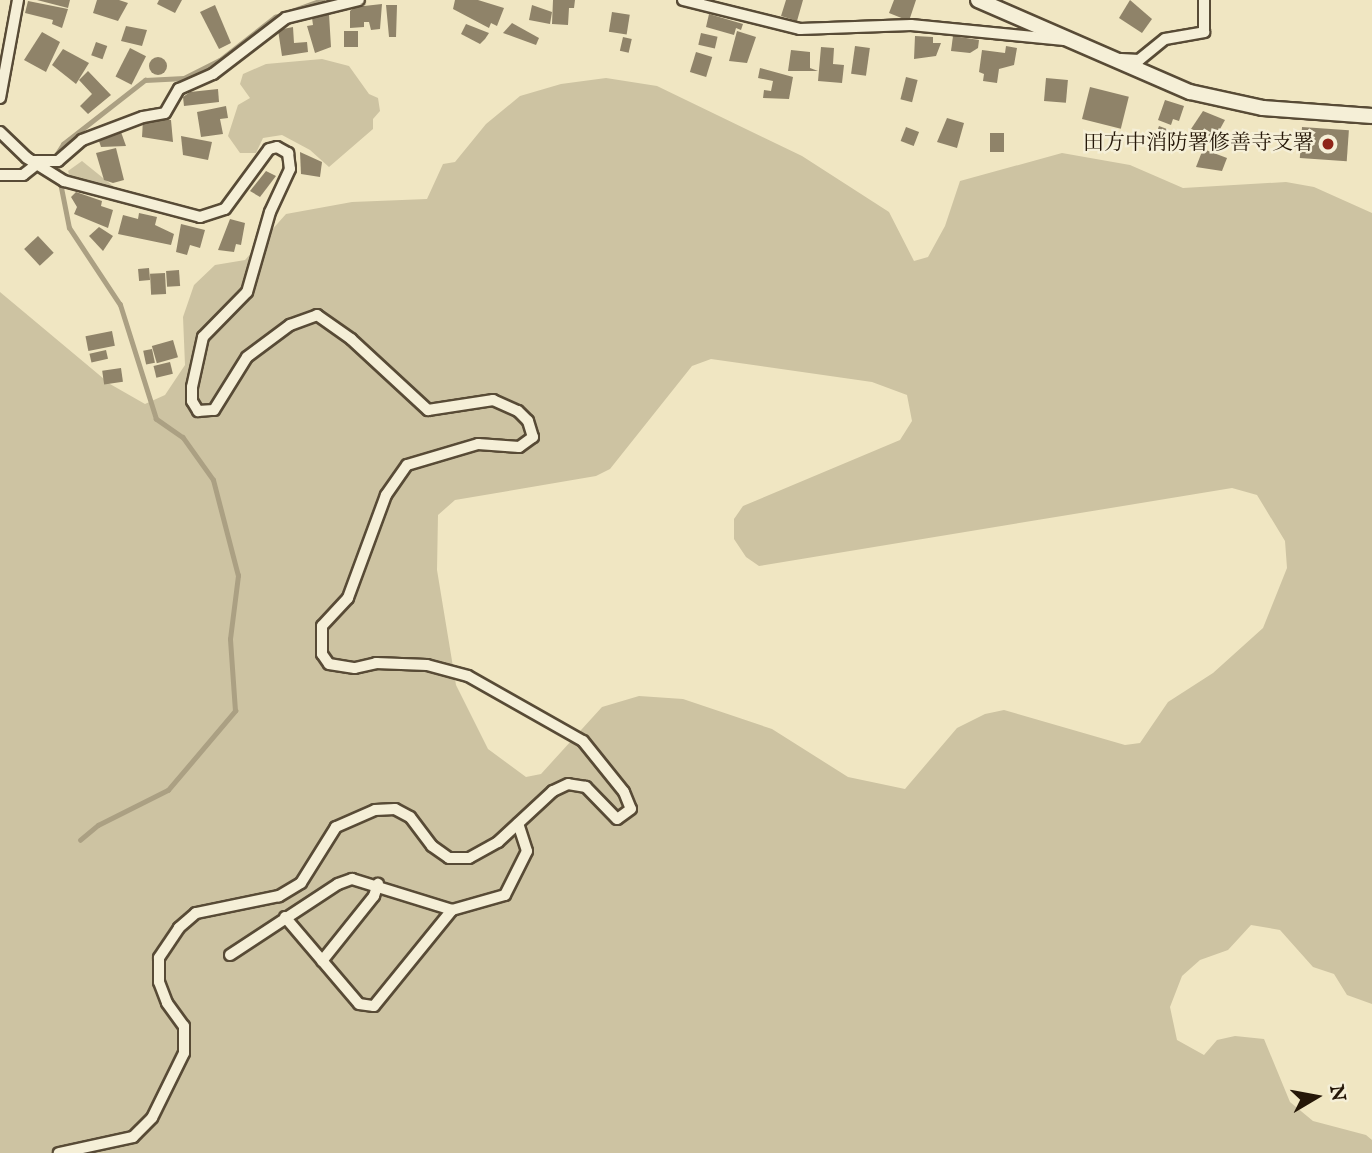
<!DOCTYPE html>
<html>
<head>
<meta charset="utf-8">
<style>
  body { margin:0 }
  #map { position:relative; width:1372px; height:1153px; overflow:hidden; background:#f0e6c2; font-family:"IM FELL English","Noto Serif JP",serif }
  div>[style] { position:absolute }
  .green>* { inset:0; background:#cdc3a2 }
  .stream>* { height:4.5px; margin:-2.25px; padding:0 2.25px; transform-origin:2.25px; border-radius:2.25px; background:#aba083 }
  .building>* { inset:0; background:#8f8369; transform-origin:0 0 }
  .round { border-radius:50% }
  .roads { filter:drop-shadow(2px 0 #584b36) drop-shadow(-2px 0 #584b36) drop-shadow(0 2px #584b36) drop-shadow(0 -2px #584b36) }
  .street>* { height:10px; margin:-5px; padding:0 5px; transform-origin:5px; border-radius:5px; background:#f5efd7 }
  .secondary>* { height:14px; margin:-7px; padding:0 7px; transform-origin:7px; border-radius:7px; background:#f5efd7 }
  .dots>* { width:19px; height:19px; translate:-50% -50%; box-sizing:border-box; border:4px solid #f5efd7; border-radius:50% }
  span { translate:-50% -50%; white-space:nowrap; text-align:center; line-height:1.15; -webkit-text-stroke:5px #f5efd7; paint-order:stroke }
  .poi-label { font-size:21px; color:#251708 }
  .right { translate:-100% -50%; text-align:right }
  .north { position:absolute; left:1281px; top:1062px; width:70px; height:70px; -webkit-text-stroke:5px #f5efd7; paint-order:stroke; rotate:80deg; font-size:19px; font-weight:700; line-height:28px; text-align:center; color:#251708 }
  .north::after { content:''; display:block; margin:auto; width:24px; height:32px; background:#251708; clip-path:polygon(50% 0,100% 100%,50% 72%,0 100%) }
</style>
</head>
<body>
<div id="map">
  <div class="green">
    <i style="clip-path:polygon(322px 59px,349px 66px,369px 94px,378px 98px,380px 111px,373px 119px,373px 129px,329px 167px,310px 150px,282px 135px,263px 138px,256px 153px,240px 153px,228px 136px,238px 105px,250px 98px,240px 84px,243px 74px,266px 64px)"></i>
    <i style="clip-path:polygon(evenodd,606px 78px,657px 86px,802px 156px,889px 212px,914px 261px,928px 257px,945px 226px,960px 181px,1062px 153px,1130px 165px,1183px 188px,1286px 182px,1314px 187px,1372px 213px,1372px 1004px,1347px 995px,1334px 974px,1313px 967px,1280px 930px,1251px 925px,1228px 950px,1200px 960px,1182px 976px,1170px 1007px,1177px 1040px,1204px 1055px,1217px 1040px,1235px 1036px,1264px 1039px,1290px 1102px,1313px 1121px,1366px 1135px,1372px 1140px,1372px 1153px,0 1153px,0 292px,110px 384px,145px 404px,165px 395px,185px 365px,183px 317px,194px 285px,215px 265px,245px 260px,286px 214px,352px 202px,427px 199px,443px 164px,455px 162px,486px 124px,520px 96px,561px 84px,606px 78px,711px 359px,872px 382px,907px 395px,912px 421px,900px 440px,743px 506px,734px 519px,734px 539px,746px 557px,759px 566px,1232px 488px,1257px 495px,1285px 541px,1287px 568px,1263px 628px,1213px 673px,1168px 702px,1140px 743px,1125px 745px,1004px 710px,985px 714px,957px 728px,905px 789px,848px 777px,772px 729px,683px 699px,639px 696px,602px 707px,541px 774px,526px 777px,488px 749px,456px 685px,437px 570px,438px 515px,455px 500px,596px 476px,610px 469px,692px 366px,711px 359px)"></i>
    <i style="clip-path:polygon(82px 161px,113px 186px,113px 190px,70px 177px,68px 171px)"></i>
  </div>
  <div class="stream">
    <i style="left:80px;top:840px;width:23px;rotate:-40deg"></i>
    <i style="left:98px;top:825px;width:78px;rotate:-26.6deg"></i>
    <i style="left:168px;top:790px;width:104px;rotate:-49.7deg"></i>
    <i style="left:235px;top:711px;width:72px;rotate:-94deg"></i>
    <i style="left:230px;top:639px;width:64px;rotate:-82.8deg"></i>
    <i style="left:238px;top:576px;width:99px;rotate:-104.6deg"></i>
    <i style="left:213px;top:480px;width:52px;rotate:-125.5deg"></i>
    <i style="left:183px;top:438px;width:33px;rotate:-145deg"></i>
    <i style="left:156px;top:419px;width:120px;rotate:-107.5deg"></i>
    <i style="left:120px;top:305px;width:92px;rotate:-123.5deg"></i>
    <i style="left:69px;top:228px;width:72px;rotate:-101.2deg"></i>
    <i style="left:55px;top:157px;width:15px;rotate:-58deg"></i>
    <i style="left:63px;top:144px;width:104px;rotate:-38deg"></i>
    <i style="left:145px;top:80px;width:39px;rotate:-3deg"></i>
    <i style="left:184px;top:78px;width:40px;rotate:-26.6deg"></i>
    <i style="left:220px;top:60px;width:70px;rotate:-38deg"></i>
    <i style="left:275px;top:17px;width:50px;rotate:-19.9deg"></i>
  </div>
  <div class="building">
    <i style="clip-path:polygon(37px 0,70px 0,68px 8px)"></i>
    <i style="clip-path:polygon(97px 0,119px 0,128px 3px,118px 21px,93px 13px)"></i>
    <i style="clip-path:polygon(159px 0,182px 0,175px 13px,157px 4px)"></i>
    <i style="clip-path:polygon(455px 0,478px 0,504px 8px,497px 26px,491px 23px,489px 28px,453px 9px)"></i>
    <i style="clip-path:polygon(553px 0,575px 0,574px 8px,569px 8px,568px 25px,552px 24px)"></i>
    <i style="clip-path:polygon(786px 0,803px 0,797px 21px,781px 16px)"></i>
    <i style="clip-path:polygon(894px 0,916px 0,909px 21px,889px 13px)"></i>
    <i style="clip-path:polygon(1130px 0,1152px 19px,1142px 33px,1119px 18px)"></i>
    <i style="clip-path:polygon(28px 1px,68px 9px,62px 28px,52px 24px,53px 20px,25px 13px)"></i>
    <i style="clip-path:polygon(382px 4px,380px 29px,371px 30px,369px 22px,364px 22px,364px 27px,350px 28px,350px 11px,355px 7px)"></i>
    <i style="clip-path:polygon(215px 5px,231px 43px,219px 49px,200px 12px)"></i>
    <i style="clip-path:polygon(386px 5px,397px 5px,396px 37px,389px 37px)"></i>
    <i style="clip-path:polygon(532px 5px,552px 12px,550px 24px,529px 20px)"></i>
    <i style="left:612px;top:12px;width:18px;height:20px;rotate:9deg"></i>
    <i style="clip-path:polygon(329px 14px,331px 47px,315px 53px,307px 26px,313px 25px,312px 18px)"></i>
    <i style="clip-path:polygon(709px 14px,743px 24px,741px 30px,736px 28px,734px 35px,706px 27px)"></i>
    <i style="clip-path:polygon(512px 23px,539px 38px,536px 45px,503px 33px)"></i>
    <i style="clip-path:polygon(466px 24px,489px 33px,485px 39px,480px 44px,461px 34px)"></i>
    <i style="clip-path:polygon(126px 26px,147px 30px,142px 46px,121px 41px)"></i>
    <i style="clip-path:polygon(293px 27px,294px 43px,307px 42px,308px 52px,282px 56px,278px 30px)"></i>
    <i style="left:344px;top:31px;width:14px;height:16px"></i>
    <i style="clip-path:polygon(737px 31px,756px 37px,747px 63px,729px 61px)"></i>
    <i style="clip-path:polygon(42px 32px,60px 42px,46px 72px,24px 60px)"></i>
    <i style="left:701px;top:33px;width:17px;height:12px;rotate:13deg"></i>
    <i style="clip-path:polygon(915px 36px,933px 37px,933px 43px,941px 43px,936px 56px,914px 59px)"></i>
    <i style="clip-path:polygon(953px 36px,979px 40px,978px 48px,970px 53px,951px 51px)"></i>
    <i style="left:623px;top:37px;width:9px;height:14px;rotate:13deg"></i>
    <i style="left:96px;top:42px;width:12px;height:14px;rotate:20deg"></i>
    <i style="left:855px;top:46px;width:15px;height:28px;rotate:8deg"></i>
    <i style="clip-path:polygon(1006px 46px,1017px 48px,1014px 65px,999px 69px,997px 83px,983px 81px,984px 74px,979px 72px,982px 50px,1005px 53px)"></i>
    <i style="clip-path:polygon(821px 47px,834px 48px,833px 64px,844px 65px,842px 83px,818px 81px)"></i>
    <i style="left:130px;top:48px;width:18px;height:32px;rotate:27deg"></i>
    <i style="clip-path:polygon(63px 49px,89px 63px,76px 84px,52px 65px)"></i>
    <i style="clip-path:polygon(791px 50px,810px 52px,810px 68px,818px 71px,788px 71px)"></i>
    <i style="left:696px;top:52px;width:17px;height:21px;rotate:17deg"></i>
    <i class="round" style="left:149px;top:57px;width:18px;height:18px"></i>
    <i style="clip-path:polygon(760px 68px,793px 77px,789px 99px,763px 98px,764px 90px,771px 91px,773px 81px,758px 78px)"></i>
    <i style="clip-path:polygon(88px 71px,111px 95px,88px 114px,80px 106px,92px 94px,79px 80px)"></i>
    <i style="left:906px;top:77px;width:12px;height:23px;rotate:14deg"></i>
    <i style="left:1046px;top:78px;width:22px;height:23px;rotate:5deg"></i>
    <i style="left:1090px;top:87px;width:40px;height:33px;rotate:14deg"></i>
    <i style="clip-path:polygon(218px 89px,219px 102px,184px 106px,183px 97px,190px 92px)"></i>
    <i style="clip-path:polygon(1165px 100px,1184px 106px,1179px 121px,1173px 119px,1171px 125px,1158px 120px)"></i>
    <i style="clip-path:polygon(226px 106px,228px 118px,220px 119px,223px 134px,201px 137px,197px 112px)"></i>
    <i style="clip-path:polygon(1203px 111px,1225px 120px,1215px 138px,1191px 129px)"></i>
    <i style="clip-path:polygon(947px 118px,964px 123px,957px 148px,937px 142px)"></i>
    <i style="clip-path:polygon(143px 120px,171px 120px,173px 142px,142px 137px)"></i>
    <i style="left:1159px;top:126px;width:19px;height:16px;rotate:21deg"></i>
    <i style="left:906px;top:127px;width:14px;height:15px;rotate:21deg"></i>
    <i style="left:1302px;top:127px;width:47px;height:31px;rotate:4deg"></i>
    <i style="clip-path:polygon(121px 132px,126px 146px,101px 147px,98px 138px)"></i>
    <i style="left:990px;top:133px;width:14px;height:19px"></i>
    <i style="clip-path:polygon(181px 136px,212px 142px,208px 160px,183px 155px)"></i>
    <i style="clip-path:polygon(116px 148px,124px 180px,113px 183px,104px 180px,96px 153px)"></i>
    <i style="clip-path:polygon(1203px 149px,1227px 158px,1222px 171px,1196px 167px)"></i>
    <i style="clip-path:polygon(300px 152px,322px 162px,320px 177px,301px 174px)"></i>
    <i style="clip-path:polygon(266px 171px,276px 176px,260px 197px,250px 191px)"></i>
    <i style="clip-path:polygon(76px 192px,102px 201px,101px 206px,113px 210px,108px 228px,74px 214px,77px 207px,71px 197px)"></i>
    <i style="clip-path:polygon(139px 213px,157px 217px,155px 225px,174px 234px,171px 245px,118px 234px,123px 215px,138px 219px)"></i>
    <i style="clip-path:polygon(230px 219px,245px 223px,241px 245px,236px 244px,234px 252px,218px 250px)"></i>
    <i style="clip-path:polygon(181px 224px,205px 230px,200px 248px,190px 245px,187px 255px,176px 252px)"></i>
    <i style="clip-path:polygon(99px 227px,113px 236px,103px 251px,89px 236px)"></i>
    <i style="left:38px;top:236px;width:23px;height:19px;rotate:47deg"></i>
    <i style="left:149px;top:268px;width:12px;height:11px;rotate:85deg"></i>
    <i style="left:179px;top:270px;width:16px;height:13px;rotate:86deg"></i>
    <i style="left:165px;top:273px;width:21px;height:15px;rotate:87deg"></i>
    <i style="left:112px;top:331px;width:15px;height:27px;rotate:79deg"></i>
    <i style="left:173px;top:340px;width:18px;height:22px;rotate:74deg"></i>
    <i style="left:152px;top:349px;width:14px;height:9px;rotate:78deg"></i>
    <i style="left:106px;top:350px;width:9px;height:17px;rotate:77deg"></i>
    <i style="left:170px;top:362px;width:12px;height:17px;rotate:76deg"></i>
    <i style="left:121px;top:368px;width:14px;height:19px;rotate:82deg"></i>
  </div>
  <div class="roads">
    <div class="street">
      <i style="left:683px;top:0;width:121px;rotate:13.9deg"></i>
      <i style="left:800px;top:29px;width:111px;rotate:-2.1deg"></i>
      <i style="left:911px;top:25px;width:154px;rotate:5.6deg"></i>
      <i style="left:1121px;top:59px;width:18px;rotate:3deg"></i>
      <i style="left:1139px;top:60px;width:33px;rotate:-39deg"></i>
      <i style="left:1165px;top:39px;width:40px;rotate:-10deg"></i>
      <i style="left:1204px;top:32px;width:32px;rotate:-90deg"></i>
      <i style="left:0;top:98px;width:100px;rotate:-79.6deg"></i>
      <i style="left:0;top:132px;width:37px;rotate:44deg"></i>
      <i style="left:27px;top:158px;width:44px;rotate:31.9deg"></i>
      <i style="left:64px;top:181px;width:141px;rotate:14.8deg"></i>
      <i style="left:200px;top:217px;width:26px;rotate:-18deg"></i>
      <i style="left:225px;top:209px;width:74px;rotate:-53.7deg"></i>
      <i style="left:269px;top:149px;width:8px;rotate:-14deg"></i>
      <i style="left:277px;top:147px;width:13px;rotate:29deg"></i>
      <i style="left:288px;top:153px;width:16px;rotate:83deg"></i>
      <i style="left:290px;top:169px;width:47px;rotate:114.9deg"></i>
      <i style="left:270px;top:212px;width:83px;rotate:106deg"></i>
      <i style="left:247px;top:292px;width:63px;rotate:134.4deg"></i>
      <i style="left:203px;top:337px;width:51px;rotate:102.4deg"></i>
      <i style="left:192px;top:387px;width:14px;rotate:90deg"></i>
      <i style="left:192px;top:401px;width:12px;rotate:59deg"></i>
      <i style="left:198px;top:411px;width:16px;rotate:-4deg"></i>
      <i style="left:214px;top:410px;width:62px;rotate:-58.1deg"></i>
      <i style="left:247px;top:357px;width:54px;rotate:-36.7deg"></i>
      <i style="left:290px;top:325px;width:29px;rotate:-20deg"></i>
      <i style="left:317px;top:315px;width:42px;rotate:35.2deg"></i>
      <i style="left:351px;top:339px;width:105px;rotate:42.7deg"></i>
      <i style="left:428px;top:410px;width:66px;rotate:-8.7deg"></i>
      <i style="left:493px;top:400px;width:27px;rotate:24deg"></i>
      <i style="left:518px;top:411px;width:14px;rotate:45deg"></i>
      <i style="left:528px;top:421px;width:17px;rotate:73deg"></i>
      <i style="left:533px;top:437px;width:17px;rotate:144deg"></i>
      <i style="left:519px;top:447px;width:41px;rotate:-175.8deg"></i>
      <i style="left:478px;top:444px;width:74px;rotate:163.5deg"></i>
      <i style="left:407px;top:465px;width:37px;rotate:125deg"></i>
      <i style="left:386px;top:495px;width:110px;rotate:110.3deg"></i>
      <i style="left:348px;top:598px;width:38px;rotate:133deg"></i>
      <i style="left:322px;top:626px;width:28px;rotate:90deg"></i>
      <i style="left:322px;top:654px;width:12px;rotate:55deg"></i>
      <i style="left:329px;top:664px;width:26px;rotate:9deg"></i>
      <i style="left:355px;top:668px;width:22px;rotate:-13deg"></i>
      <i style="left:376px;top:663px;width:51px;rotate:2.2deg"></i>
      <i style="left:427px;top:665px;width:42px;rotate:15deg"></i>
      <i style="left:468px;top:676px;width:132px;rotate:29.5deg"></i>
      <i style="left:583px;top:741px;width:65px;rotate:51.2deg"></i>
      <i style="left:624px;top:792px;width:18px;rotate:68deg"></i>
      <i style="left:631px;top:809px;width:17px;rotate:144deg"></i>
      <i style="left:617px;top:819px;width:45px;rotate:-134.1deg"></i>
      <i style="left:586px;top:787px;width:18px;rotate:-171deg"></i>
      <i style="left:568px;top:784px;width:17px;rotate:155deg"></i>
      <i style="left:553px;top:791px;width:75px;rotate:137.2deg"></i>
      <i style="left:498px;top:842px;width:33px;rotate:151deg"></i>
      <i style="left:469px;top:858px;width:20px;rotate:180deg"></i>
      <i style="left:449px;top:858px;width:21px;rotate:-145deg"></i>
      <i style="left:432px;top:846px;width:36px;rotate:-127deg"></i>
      <i style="left:410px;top:817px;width:17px;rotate:-152deg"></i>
      <i style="left:395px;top:809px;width:20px;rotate:177deg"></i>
      <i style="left:375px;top:810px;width:43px;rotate:156.4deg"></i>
      <i style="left:336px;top:827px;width:66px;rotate:122deg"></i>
      <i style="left:301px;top:883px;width:26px;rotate:149deg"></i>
      <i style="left:279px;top:896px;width:85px;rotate:168.4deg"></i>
      <i style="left:196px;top:913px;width:23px;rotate:139deg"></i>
      <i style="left:179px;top:928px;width:36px;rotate:124deg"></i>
      <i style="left:159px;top:958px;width:24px;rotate:90deg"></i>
      <i style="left:159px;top:982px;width:22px;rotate:69deg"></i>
      <i style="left:167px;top:1003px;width:29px;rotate:54deg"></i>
      <i style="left:184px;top:1026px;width:27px;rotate:90deg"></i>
      <i style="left:184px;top:1053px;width:72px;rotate:116.2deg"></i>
      <i style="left:152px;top:1118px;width:27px;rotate:135deg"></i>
      <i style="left:133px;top:1137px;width:76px;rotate:167.8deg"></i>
      <i style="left:32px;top:161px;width:26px"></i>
      <i style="left:58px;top:161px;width:32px;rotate:-41deg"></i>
      <i style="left:82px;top:140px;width:65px;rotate:-20.7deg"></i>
      <i style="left:143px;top:117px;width:22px;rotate:-10deg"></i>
      <i style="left:165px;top:113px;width:28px;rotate:-60deg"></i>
      <i style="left:179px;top:89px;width:37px;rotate:-24deg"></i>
      <i style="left:213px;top:74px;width:92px;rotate:-37.5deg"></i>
      <i style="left:286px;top:18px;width:75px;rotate:-13.9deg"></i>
      <i style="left:0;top:175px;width:23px"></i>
      <i style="left:23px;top:175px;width:18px;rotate:-38deg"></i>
      <i style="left:285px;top:917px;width:114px;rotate:49.6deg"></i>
      <i style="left:359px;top:1004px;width:15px;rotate:8deg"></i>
      <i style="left:374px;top:1006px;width:124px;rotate:-50.9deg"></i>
      <i style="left:230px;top:955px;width:129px;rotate:-33.3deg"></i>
      <i style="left:338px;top:884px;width:15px;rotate:-20deg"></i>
      <i style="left:352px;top:879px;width:105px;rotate:17.2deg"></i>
      <i style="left:452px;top:910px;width:55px;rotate:-15.8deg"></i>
      <i style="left:505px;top:895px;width:49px;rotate:-63.4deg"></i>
      <i style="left:527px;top:851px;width:29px;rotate:-108deg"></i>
      <i style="left:322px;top:961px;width:83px;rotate:-51.3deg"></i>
      <i style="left:374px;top:896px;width:13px;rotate:-72deg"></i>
    </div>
    <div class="secondary">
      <i style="left:978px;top:0;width:231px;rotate:23.5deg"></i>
      <i style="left:1190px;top:92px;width:75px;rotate:12.4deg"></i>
      <i style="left:1263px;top:108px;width:109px;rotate:4.2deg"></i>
    </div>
  </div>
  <div class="dots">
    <i style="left:1328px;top:144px;background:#8f2418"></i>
  </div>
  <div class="poi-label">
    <span class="right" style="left:1314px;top:144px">田方中消防署修善寺支署</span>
  </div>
  <div class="north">N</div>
</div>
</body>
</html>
